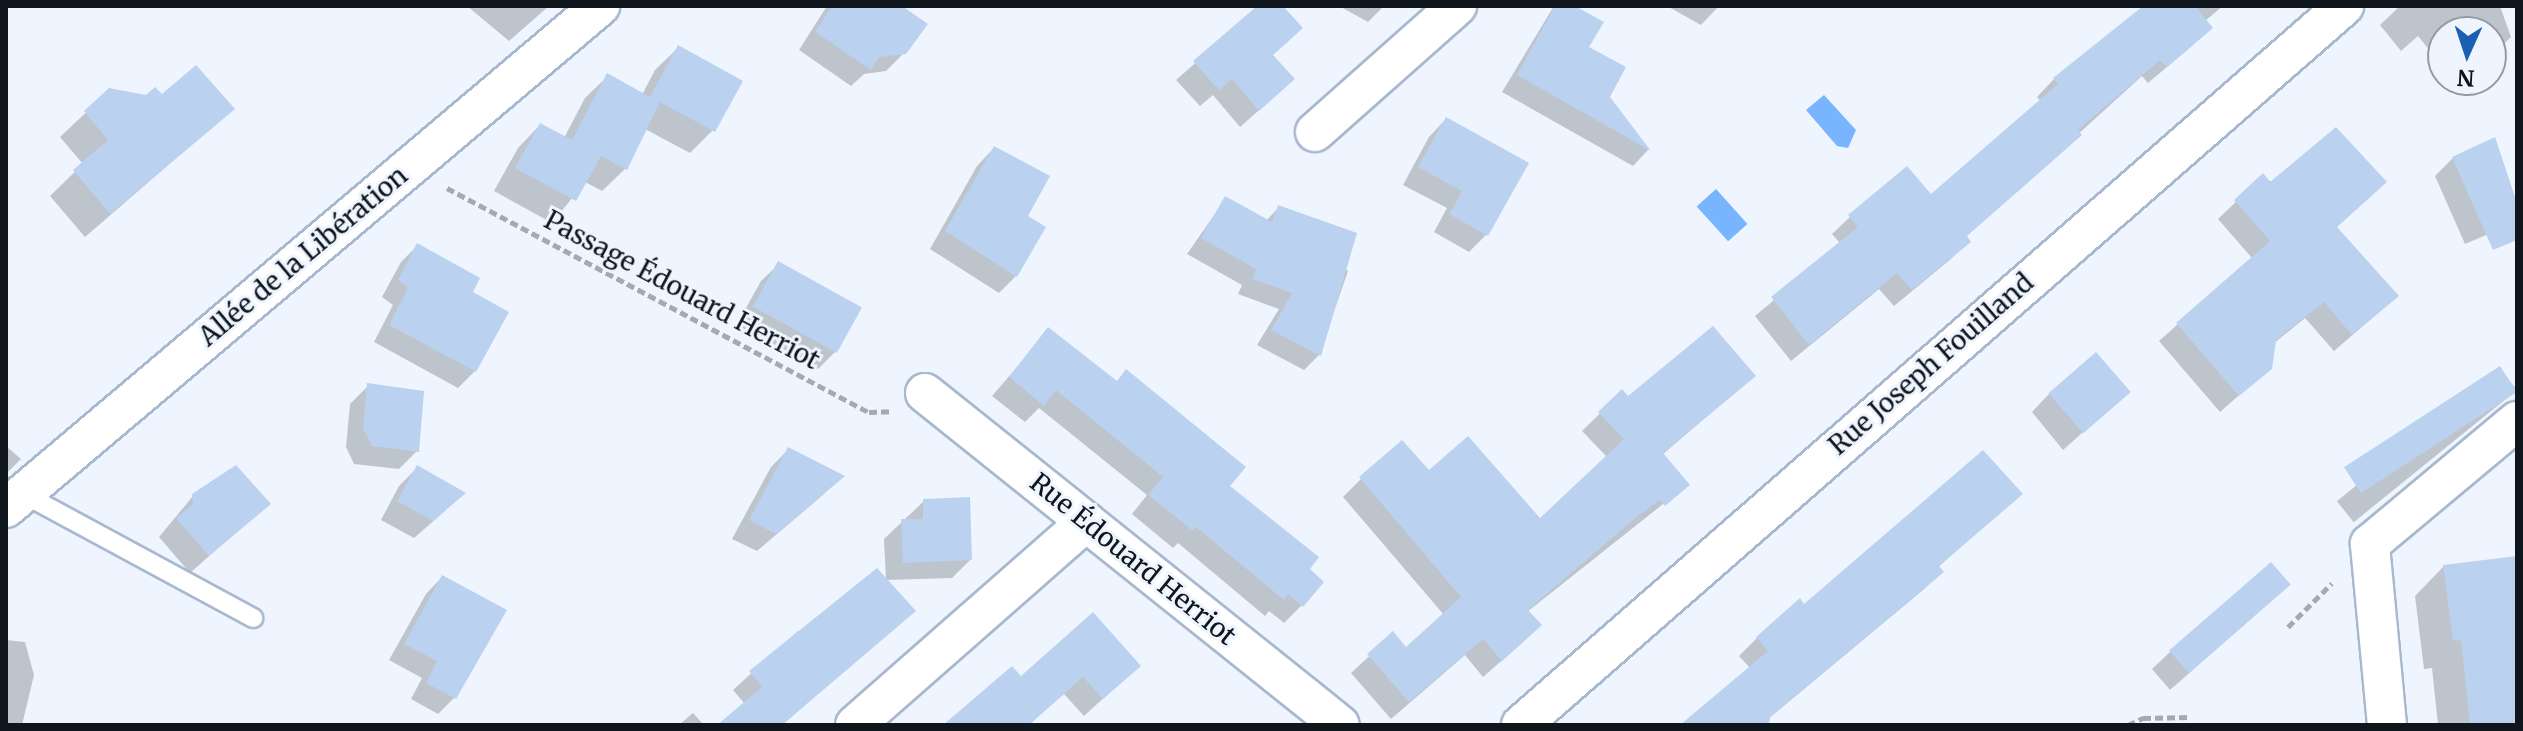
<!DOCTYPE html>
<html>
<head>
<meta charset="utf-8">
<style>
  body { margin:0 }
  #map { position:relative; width:2523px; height:731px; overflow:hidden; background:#eef5fe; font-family:Merriweather,serif }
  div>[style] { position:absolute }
  .forest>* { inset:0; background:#79b4fe; transform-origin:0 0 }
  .shadow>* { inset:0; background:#0003; transform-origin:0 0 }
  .building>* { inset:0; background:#bad1ef; transform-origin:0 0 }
  .path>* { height:5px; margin-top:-2.5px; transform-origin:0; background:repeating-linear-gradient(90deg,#a3aab2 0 8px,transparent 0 12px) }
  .roads { filter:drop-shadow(2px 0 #a8b8ce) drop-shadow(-2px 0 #a8b8ce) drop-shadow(0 2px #a8b8ce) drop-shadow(0 -2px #a8b8ce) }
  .lane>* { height:18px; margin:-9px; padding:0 9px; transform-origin:9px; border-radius:9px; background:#fff }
  .street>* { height:38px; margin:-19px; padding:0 19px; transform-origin:19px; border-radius:19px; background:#fff }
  span { translate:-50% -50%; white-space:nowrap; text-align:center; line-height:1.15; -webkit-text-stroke:6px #eef5fe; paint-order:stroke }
  .street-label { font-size:26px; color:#0f151c }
  .frame { position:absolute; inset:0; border:8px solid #0f151c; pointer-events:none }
  .north { position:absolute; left:2427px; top:16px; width:80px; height:80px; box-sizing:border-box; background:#eef5fe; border:2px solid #959ba4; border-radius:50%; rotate:183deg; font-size:22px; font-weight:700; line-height:32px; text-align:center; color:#0f151c }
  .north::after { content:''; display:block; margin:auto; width:28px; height:36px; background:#1a60b0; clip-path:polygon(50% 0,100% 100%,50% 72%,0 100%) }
</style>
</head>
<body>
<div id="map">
  <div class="forest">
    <i style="clip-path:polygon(1824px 95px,1856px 130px,1848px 148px,1837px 146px,1806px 110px)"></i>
    <i style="left:1716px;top:189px;width:47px;height:26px;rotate:48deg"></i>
  </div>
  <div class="shadow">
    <i style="clip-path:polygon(467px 6px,549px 6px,509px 41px)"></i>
    <i style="clip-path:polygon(827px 6px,899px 6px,905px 52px,886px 71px,864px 74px,851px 86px,799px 50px)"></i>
    <i style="clip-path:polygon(1260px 6px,1281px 6px,1271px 56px,1274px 97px,1240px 127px,1213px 95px,1200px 106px,1176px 80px)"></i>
    <i style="clip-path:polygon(1339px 6px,1384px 6px,1368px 22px)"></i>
    <i style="clip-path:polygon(1554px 6px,1571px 6px,1607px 97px,1648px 150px,1633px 166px,1502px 92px)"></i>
    <i style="clip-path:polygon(1667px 6px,1719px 6px,1701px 25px)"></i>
    <i style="clip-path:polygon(2145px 6px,2223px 6px,2205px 21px,2193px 45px,2148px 83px,2142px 76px,1965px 237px,1968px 241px,1951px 259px,1894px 306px,1879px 289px,1791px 361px,1755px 316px,1841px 244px,1832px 234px,1850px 217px,1930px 197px,2041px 102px,2037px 97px,2054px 79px)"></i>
    <i style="clip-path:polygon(2400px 6px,2500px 6px,2511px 37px,2491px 56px,2491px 32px,2443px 32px,2443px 67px,2418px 36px,2401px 51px,2380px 25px)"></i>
    <i style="clip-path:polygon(678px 48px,713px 130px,690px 153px,645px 129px,625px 169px,602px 191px,585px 182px,552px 223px,494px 191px,518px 148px,540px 125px,564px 138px,585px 98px,608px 76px,642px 95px,655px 70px)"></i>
    <i style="clip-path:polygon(110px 90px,233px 109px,85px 237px,50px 196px,83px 164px,60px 137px)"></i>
    <i style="clip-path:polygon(1446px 119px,1486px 235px,1469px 252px,1434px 232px,1447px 208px,1403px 185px,1429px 137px)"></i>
    <i style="clip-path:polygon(994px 148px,1025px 217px,1016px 276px,999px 293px,930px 249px,977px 166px)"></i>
    <i style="clip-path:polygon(2453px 158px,2517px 207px,2500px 229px,2465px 244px,2435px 176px)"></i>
    <i style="clip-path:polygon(2263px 176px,2335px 228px,2378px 313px,2334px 351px,2305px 318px,2273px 344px,2270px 368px,2220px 412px,2159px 341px,2252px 258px,2218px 219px)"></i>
    <i style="clip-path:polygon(1226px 198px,1266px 221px,1279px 207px,1348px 271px,1319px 355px,1304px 370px,1257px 345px,1279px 309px,1238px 294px,1242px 285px,1187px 254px)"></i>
    <i style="clip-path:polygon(417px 246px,471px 293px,475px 371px,458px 388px,374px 342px,393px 305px,382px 297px,401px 262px)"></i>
    <i style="clip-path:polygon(779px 264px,836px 351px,818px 369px,736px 326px,761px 281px)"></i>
    <i style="clip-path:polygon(1049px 330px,1227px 486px,1307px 569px,1302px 605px,1284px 623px,1269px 611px,1265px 616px,1178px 543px,1173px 548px,1132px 514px,1147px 495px,1039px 408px,1025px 422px,992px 396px)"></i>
    <i style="left:2500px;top:369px;width:27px;height:210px;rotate:51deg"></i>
    <i style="clip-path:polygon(1754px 376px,1662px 455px,1687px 485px,1527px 612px,1522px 643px,1483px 677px,1465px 655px,1391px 719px,1351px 673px,1393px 634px,1406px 649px,1444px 615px,1343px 497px,1361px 479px,1429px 473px,1540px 521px,1607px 457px,1582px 431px,1622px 392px,1628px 398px)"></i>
    <i style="clip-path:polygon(368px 386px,417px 451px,399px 469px,354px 464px,346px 447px,350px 404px)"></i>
    <i style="clip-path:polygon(2128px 392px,2063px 450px,2032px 412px,2049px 394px)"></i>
    <i style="clip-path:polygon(6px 446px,21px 459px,6px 474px)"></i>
    <i style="clip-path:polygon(789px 449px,824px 494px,757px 551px,732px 539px,771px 467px)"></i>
    <i style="clip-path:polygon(417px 468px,446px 510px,414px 538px,381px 520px,399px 486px)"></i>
    <i style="clip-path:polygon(2020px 494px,1937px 568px,1941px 572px,1923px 590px,1768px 719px,1767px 725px,1683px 725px,1750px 668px,1739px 656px,1757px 638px,1804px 607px)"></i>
    <i style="clip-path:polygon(193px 496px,268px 504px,190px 573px,159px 537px)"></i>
    <i style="clip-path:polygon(924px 501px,970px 560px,952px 578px,886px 580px,884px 539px)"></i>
    <i style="clip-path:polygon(2517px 558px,2517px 725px,2438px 725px,2432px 668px,2424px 669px,2415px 596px,2444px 566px)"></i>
    <i style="clip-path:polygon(442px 577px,504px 611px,454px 698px,438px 714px,411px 699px,422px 678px,389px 660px,426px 594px)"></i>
    <i style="clip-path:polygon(2289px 585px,2170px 690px,2152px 669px,2170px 652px)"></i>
    <i style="clip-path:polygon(913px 611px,782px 725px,720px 725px,745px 704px,733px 690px,798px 631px,801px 635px)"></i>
    <i style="clip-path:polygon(1093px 614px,1120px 683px,1084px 716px,1064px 694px,1028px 725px,948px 725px,1021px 679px)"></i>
    <i style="clip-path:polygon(6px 640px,25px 642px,34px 675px,22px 725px,6px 725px)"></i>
    <i style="clip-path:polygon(693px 713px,704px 725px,679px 725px)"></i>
  </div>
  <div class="building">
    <i style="clip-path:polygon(832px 6px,902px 6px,928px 24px,906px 54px,879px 57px,871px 70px,815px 32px)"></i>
    <i style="clip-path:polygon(1257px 6px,1283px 6px,1303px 28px,1273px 55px,1295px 79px,1259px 111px,1232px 79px,1219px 90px,1193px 61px)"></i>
    <i style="clip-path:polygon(1555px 6px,1575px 6px,1604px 22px,1589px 47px,1626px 67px,1610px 97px,1651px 151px,1517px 75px)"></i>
    <i style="clip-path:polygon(2143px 6px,2195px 6px,2213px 28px,2167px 67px,2160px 60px,2078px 130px,2082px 135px,1967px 236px,1971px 242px,1912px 290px,1897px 273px,1809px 345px,1771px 297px,1858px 227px,1848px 215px,1907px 166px,1931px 194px,2058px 84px,2053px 78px)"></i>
    <i style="clip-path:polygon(678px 45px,743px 81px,715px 132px,660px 102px,627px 170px,601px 156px,576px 201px,515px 168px,540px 123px,572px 140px,607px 73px,650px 97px)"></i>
    <i style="clip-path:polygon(196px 65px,235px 109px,110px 214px,73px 170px,108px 140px,84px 111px,109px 88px,146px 95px,155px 87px,162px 94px)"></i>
    <i style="clip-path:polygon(1446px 117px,1529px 163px,1488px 236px,1449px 214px,1462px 191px,1418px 167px)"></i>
    <i style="clip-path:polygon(2336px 127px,2387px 182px,2337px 227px,2399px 296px,2352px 335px,2324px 302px,2276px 340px,2272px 369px,2239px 396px,2176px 323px,2270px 241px,2234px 200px,2263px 173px,2270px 182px)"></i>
    <i style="clip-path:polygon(2495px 137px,2517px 203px,2517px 240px,2493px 250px,2452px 157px)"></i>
    <i style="clip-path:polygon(994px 146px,1050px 176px,1028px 216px,1046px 227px,1017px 277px,945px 231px)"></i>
    <i style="clip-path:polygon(1225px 196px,1272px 222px,1278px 205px,1357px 233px,1321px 356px,1271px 330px,1292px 293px,1252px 279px,1256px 269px,1201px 238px)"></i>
    <i style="clip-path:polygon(417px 243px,480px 278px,473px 292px,509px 312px,476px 372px,389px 325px,408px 288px,398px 280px)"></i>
    <i style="left:778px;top:261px;width:96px;height:52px;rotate:29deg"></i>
    <i style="clip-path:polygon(1713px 326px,1756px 376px,1663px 453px,1690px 485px,1665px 506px,1660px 500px,1639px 515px,1528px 610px,1542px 625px,1502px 661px,1483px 639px,1409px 702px,1367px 654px,1393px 631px,1406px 647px,1461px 597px,1359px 477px,1402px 440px,1429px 470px,1468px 436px,1540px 518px,1624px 439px,1598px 412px,1622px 389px,1628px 396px)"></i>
    <i style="clip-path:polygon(1048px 327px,1117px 381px,1126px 369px,1246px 467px,1230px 486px,1319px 557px,1310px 569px,1324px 582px,1303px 607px,1288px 594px,1284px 600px,1196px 527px,1193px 531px,1148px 495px,1163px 477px,1056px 390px,1044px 406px,1009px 377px)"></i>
    <i style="left:2096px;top:352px;width:53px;height:63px;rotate:49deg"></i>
    <i style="left:2500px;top:366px;width:31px;height:186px;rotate:57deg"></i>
    <i style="clip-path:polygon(367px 383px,424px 391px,419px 452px,372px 446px,363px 429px)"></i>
    <i style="clip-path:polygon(788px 447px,845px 476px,776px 534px,749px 520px)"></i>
    <i style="clip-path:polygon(1983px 450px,2023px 494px,1939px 566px,1944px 572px,1770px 717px,1769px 725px,1680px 725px,1768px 651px,1756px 637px,1800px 598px,1804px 604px)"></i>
    <i style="clip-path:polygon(236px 465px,271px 504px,209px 556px,176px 518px,193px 504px,192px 494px)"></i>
    <i style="clip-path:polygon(417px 465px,466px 493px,433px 521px,397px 501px)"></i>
    <i style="clip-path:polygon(970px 497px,972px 560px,903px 563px,901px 519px,923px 519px,923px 499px)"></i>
    <i style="clip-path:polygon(2517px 556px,2517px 725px,2470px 725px,2461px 640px,2453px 641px,2443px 565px)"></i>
    <i style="left:2271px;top:562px;width:30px;height:135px;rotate:49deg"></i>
    <i style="clip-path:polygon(877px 568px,916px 611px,782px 725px,717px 725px,762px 687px,749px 671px)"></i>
    <i style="clip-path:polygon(442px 575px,507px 610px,456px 699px,426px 683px,437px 661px,404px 644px)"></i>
    <i style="clip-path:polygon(1093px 612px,1141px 666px,1103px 699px,1083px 677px,1029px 725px,943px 725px,1012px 666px,1021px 676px)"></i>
  </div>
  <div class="path">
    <i style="left:447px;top:188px;width:478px;rotate:28deg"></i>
    <i style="left:869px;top:412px;width:23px;rotate:-2deg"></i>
    <i style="left:2288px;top:627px;width:62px;rotate:-45deg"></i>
    <i style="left:2128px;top:725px;width:17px;rotate:-25deg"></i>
    <i style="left:2143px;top:718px;width:48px;rotate:-1.2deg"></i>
  </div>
  <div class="roads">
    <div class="lane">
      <i style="left:22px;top:493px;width:263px;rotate:28.4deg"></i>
    </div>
    <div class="street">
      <i style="left:1315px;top:132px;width:190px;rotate:-41.6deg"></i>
      <i style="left:925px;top:393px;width:531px;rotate:38.66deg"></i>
      <i style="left:6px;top:508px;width:778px;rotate:-40.2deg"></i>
      <i style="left:855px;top:725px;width:308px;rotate:-41.3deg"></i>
      <i style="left:1521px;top:725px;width:1093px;rotate:-41.14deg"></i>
      <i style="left:2387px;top:725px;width:182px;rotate:-95.4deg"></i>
      <i style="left:2370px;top:544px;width:192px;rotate:-39.9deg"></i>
    </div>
  </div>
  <div class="street-label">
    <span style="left:303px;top:256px;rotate:-40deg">Allée de la Libération</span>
    <span style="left:682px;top:290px;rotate:28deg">Passage Édouard Herriot</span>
    <span style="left:1931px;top:364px;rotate:-41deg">Rue Joseph Fouilland</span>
    <span style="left:1133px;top:559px;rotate:39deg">Rue Édouard Herriot</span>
  </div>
  <div class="frame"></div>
  <div class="north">N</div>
</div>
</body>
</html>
